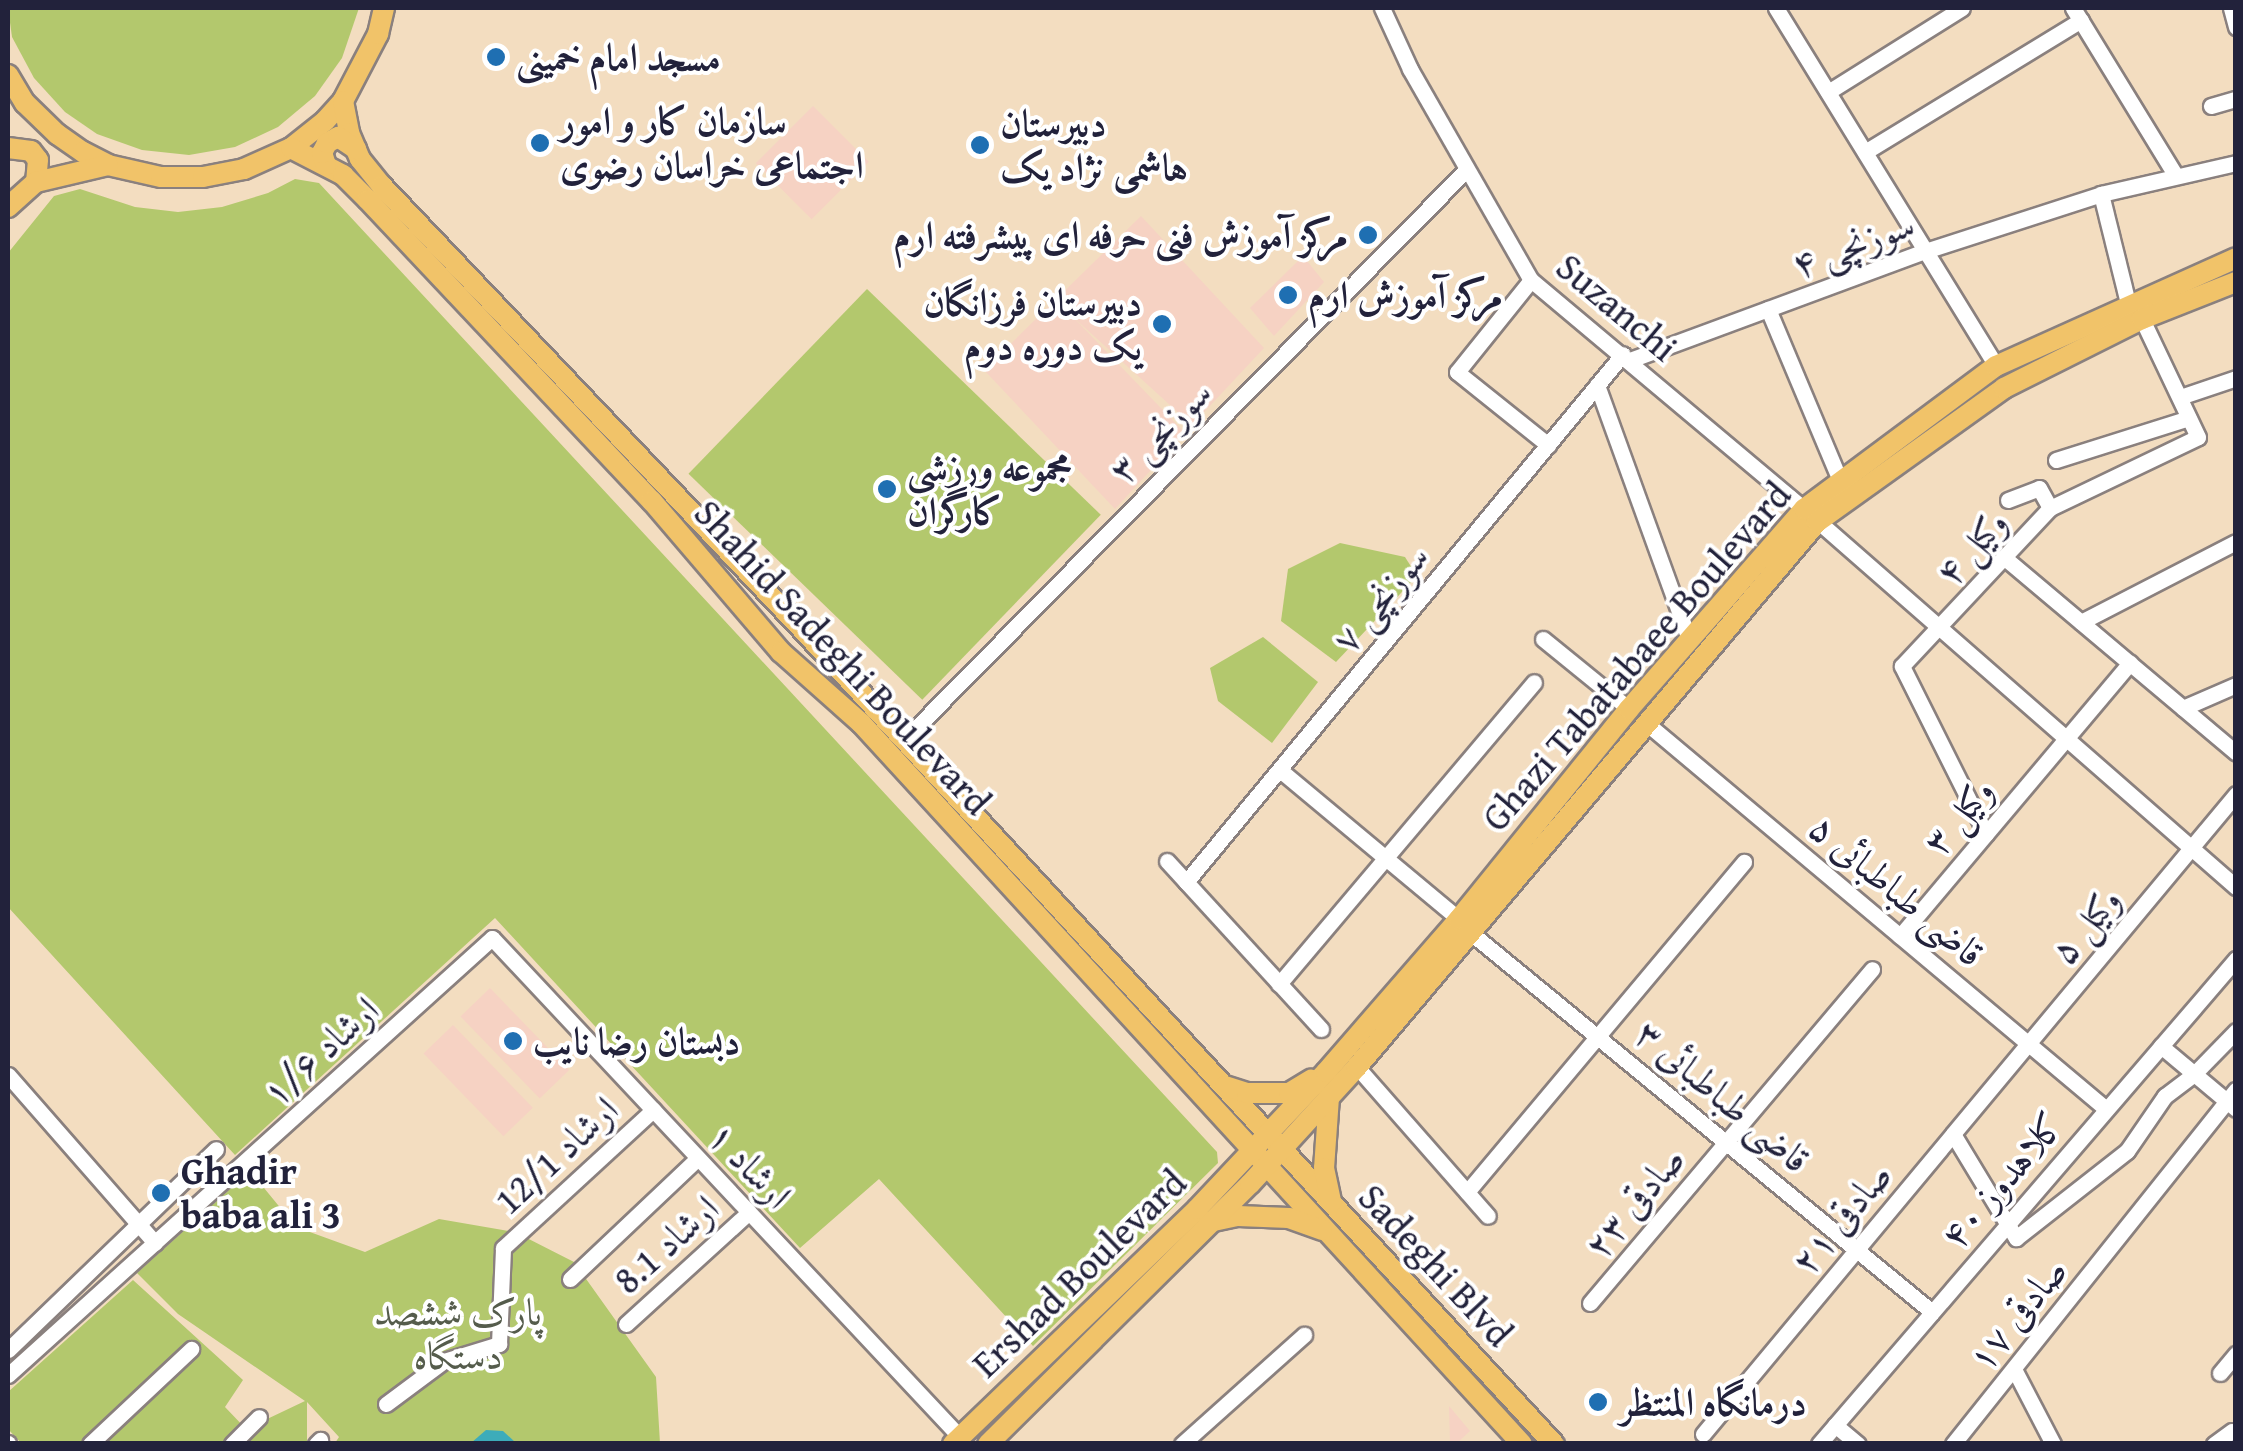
<!DOCTYPE html>
<html>
<head>
<meta charset="utf-8">
<style>
  body { margin:0 }
  #map { position:relative; width:2243px; height:1451px; overflow:hidden; background:#f3ddc0; font-family:"Gentium Book Plus",Amiri,serif }
  div>[style] { position:absolute }
  .built>* { inset:0; background:#f6d2c3; transform-origin:0 0 }
  .green>* { inset:0; background:#b3c86d; transform-origin:0 0 }
  .water>* { inset:0; background:#3dacba }
  .roads { filter:drop-shadow(2px 0 #8a807e) drop-shadow(-2px 0 #8a807e) drop-shadow(0 2px #8a807e) drop-shadow(0 -2px #8a807e) }
  .minor>* { height:15px; margin:-7.5px; padding:0 7.5px; transform-origin:7.5px; border-radius:7.5px; background:#fff }
  .major>* { height:20px; margin:-10px; padding:0 10px; transform-origin:10px; border-radius:10px; background:#f1c369 }
  .dots>* { width:28px; height:28px; translate:-50% -50%; box-sizing:border-box; border:5px solid #fff; border-radius:50% }
  span { translate:-50% -50%; white-space:nowrap; text-align:center; line-height:1.15; -webkit-text-stroke:8px #fff; paint-order:stroke }
  .poi-label { font-size:38px; color:#22223b; font-weight:700 }
  .left { translate:0 -50%; text-align:left }
  .right { translate:-100% -50%; text-align:right }
  .street-label { font-size:38px; color:#22223b }
  .park-label { font-size:38px; color:#555c4c }
  .frame { position:absolute; inset:0; border:10px solid #22223b; pointer-events:none }
</style>
</head>
<body>
<div id="map">
  <div class="built">
    <i style="left:813px;top:106px;width:79px;height:81px;rotate:45deg"></i>
    <i style="clip-path:polygon(1141px 216px,1264px 348px,1192px 425px,1073px 317px,1185px 433px,1115px 509px,984px 370px)"></i>
    <i style="clip-path:polygon(1303px 256px,1324px 282px,1274px 336px,1250px 308px)"></i>
    <i style="left:490px;top:988px;width:114px;height:41px;rotate:46deg"></i>
    <i style="left:453px;top:1025px;width:115px;height:41px;rotate:46deg"></i>
    <i style="clip-path:polygon(1449px 1406px,1470px 1431px,1457px 1443px,1450px 1443px)"></i>
  </div>
  <div class="green">
    <i style="clip-path:polygon(8px 8px,359px 8px,342px 58px,315px 96px,278px 127px,235px 147px,189px 155px,142px 150px,97px 134px,65px 112px,34px 78px,12px 37px)"></i>
    <i style="clip-path:polygon(295px 179px,319px 183px,1217px 1152px,1218px 1163px,1033px 1346px,879px 1179px,800px 1248px,495px 918px,235px 1155px,8px 907px,8px 253px,54px 196px,80px 189px,135px 207px,178px 212px,222px 207px,268px 193px)"></i>
    <i style="left:867px;top:289px;width:325px;height:257px;rotate:44deg"></i>
    <i style="clip-path:polygon(1340px 543px,1405px 557px,1417px 576px,1336px 662px,1281px 621px,1288px 569px)"></i>
    <i style="clip-path:polygon(1263px 637px,1318px 682px,1272px 743px,1218px 701px,1210px 668px)"></i>
    <i style="clip-path:polygon(250px 1171px,296px 1227px,365px 1252px,439px 1219px,515px 1232px,574px 1262px,656px 1377px,660px 1443px,335px 1443px,339px 1437px,307px 1402px,307px 1443px,21px 1443px,8px 1429px,8px 1392px,133px 1280px,243px 1380px,225px 1407px,246px 1429px,305px 1401px,178px 1314px,137px 1273px)"></i>
  </div>
  <div class="water">
    <i style="clip-path:polygon(486px 1430px,503px 1431px,516px 1443px,471px 1443px)"></i>
  </div>
  <div class="roads">
    <div class="minor">
      <i style="left:1382px;top:8px;width:67px;rotate:65.3deg"></i>
      <i style="left:1410px;top:69px;width:243px;rotate:60.2deg"></i>
      <i style="left:1531px;top:280px;width:356px;rotate:40deg"></i>
      <i style="left:1804px;top:509px;width:574px;rotate:41.19deg"></i>
      <i style="left:1776px;top:8px;width:420px;rotate:58.4deg"></i>
      <i style="left:2073px;top:8px;width:197px;rotate:58.5deg"></i>
      <i style="left:2231px;top:8px;width:20px;rotate:75deg"></i>
      <i style="left:1828px;top:92px;width:158px;rotate:-32.1deg"></i>
      <i style="left:2211px;top:106px;width:26px;rotate:-16deg"></i>
      <i style="left:1865px;top:152px;width:253px;rotate:-31.4deg"></i>
      <i style="left:2101px;top:194px;width:112px;rotate:76.1deg"></i>
      <i style="left:1531px;top:280px;width:118px;rotate:128.8deg"></i>
      <i style="left:1457px;top:372px;width:117px;rotate:38.7deg"></i>
      <i style="left:1768px;top:309px;width:186px;rotate:67.2deg"></i>
      <i style="left:1630px;top:360px;width:314px;rotate:-20.3deg"></i>
      <i style="left:1925px;top:251px;width:185px;rotate:-17.9deg"></i>
      <i style="left:2101px;top:194px;width:139px;rotate:-12.9deg"></i>
      <i style="left:1597px;top:385px;width:270px;rotate:70.1deg"></i>
      <i style="left:2180px;top:397px;width:59px;rotate:-18.7deg"></i>
      <i style="left:2056px;top:460px;width:139px;rotate:-17.5deg"></i>
      <i style="left:2008px;top:500px;width:33px;rotate:-21deg"></i>
      <i style="left:2039px;top:488px;width:23px;rotate:61deg"></i>
      <i style="left:2006px;top:559px;width:301px;rotate:40.1deg"></i>
      <i style="left:2081px;top:622px;width:174px;rotate:-27.3deg"></i>
      <i style="left:1543px;top:639px;width:111px;rotate:39.1deg"></i>
      <i style="left:2183px;top:708px;width:58px;rotate:-23.5deg"></i>
      <i style="left:1645px;top:722px;width:602px;rotate:40.01deg"></i>
      <i style="left:903px;top:741px;width:802px;rotate:-45.4deg"></i>
      <i style="left:1280px;top:770px;width:233px;rotate:39.8deg"></i>
      <i style="left:1986px;top:834px;width:188px;rotate:-116.6deg"></i>
      <i style="left:1902px;top:666px;width:216px;rotate:-46.9deg"></i>
      <i style="left:2050px;top:508px;width:164px;rotate:-25.6deg"></i>
      <i style="left:2198px;top:437px;width:131px;rotate:-115.4deg"></i>
      <i style="left:1167px;top:861px;width:228px;rotate:47.5deg"></i>
      <i style="left:1186px;top:882px;width:685px;rotate:-50.39deg"></i>
      <i style="left:1471px;top:933px;width:597px;rotate:39.42deg"></i>
      <i style="left:1900px;top:936px;width:357px;rotate:-49.9deg"></i>
      <i style="left:1279px;top:984px;width:395px;rotate:-49.8deg"></i>
      <i style="left:2161px;top:1046px;width:98px;rotate:40deg"></i>
      <i style="left:1357px;top:1067px;width:198px;rotate:48.7deg"></i>
      <i style="left:8px;top:1075px;width:223px;rotate:48.8deg"></i>
      <i style="left:1953px;top:1134px;width:122px;rotate:58.8deg"></i>
      <i style="left:2016px;top:1238px;width:141px;rotate:-38.1deg"></i>
      <i style="left:2127px;top:1151px;width:67px;rotate:-55.4deg"></i>
      <i style="left:2165px;top:1096px;width:36px;rotate:-37deg"></i>
      <i style="left:2194px;top:1074px;width:60px;rotate:-45.7deg"></i>
      <i style="left:1467px;top:1192px;width:431px;rotate:-50deg"></i>
      <i style="left:570px;top:1279px;width:176px;rotate:-43.4deg"></i>
      <i style="left:1590px;top:1303px;width:437px;rotate:-49.8deg"></i>
      <i style="left:626px;top:1324px;width:166px;rotate:-42.3deg"></i>
      <i style="left:8px;top:1350px;width:289px;rotate:-44deg"></i>
      <i style="left:2014px;top:1369px;width:85px;rotate:62.5deg"></i>
      <i style="left:2220px;top:1373px;width:25px;rotate:-50deg"></i>
      <i style="left:8px;top:1375px;width:652px;rotate:-42.08deg"></i>
      <i style="left:492px;top:938px;width:684px;rotate:46.84deg"></i>
      <i style="left:386px;top:1404px;width:72px;rotate:-36.6deg"></i>
      <i style="left:444px;top:1361px;width:58px;rotate:-17.2deg"></i>
      <i style="left:499px;top:1344px;width:96px;rotate:-87.6deg"></i>
      <i style="left:503px;top:1248px;width:204px;rotate:-42.6deg"></i>
      <i style="left:1835px;top:1425px;width:30px;rotate:40deg"></i>
      <i style="left:1703px;top:1434px;width:833px;rotate:-50.21deg"></i>
      <i style="left:8px;top:1443px;width:1px;rotate:90deg"></i>
      <i style="left:90px;top:1444px;width:139px;rotate:-43.2deg"></i>
      <i style="left:232px;top:1444px;width:38px;rotate:-45deg"></i>
      <i style="left:316px;top:1444px;width:6px;rotate:-45deg"></i>
      <i style="left:1182px;top:1444px;width:164px;rotate:-41.8deg"></i>
      <i style="left:1819px;top:1444px;width:640px;rotate:-49.31deg"></i>
      <i style="left:1953px;top:1444px;width:453px;rotate:-51.4deg"></i>
      <i style="left:2214px;top:1444px;width:22px;rotate:-36deg"></i>
    </div>
    <div class="major">
      <i style="left:8px;top:75px;width:33px;rotate:59deg"></i>
      <i style="left:25px;top:103px;width:45px;rotate:44.1deg"></i>
      <i style="left:57px;top:134px;width:32px;rotate:35deg"></i>
      <i style="left:83px;top:152px;width:28px;rotate:27deg"></i>
      <i style="left:108px;top:165px;width:54px;rotate:12.8deg"></i>
      <i style="left:161px;top:177px;width:42px"></i>
      <i style="left:203px;top:177px;width:42px;rotate:-11deg"></i>
      <i style="left:244px;top:169px;width:51px;rotate:-24.1deg"></i>
      <i style="left:291px;top:148px;width:43px;rotate:-38.5deg"></i>
      <i style="left:325px;top:121px;width:27px;rotate:-48deg"></i>
      <i style="left:343px;top:101px;width:76px;rotate:-62.4deg"></i>
      <i style="left:378px;top:34px;width:27px;rotate:-77deg"></i>
      <i style="left:343px;top:101px;width:33px;rotate:79deg"></i>
      <i style="left:349px;top:133px;width:28px;rotate:67deg"></i>
      <i style="left:360px;top:159px;width:35px;rotate:51deg"></i>
      <i style="left:382px;top:186px;width:612px;rotate:46.52deg"></i>
      <i style="left:803px;top:630px;width:1108px;rotate:47.31deg"></i>
      <i style="left:8px;top:148px;width:23px;rotate:7deg"></i>
      <i style="left:31px;top:151px;width:11px;rotate:52deg"></i>
      <i style="left:38px;top:160px;width:22px;rotate:95deg"></i>
      <i style="left:291px;top:148px;width:59px;rotate:27.4deg"></i>
      <i style="left:343px;top:175px;width:35px;rotate:45deg"></i>
      <i style="left:368px;top:200px;width:414px;rotate:46.7deg"></i>
      <i style="left:652px;top:501px;width:199px;rotate:49.5deg"></i>
      <i style="left:781px;top:652px;width:107px;rotate:41.6deg"></i>
      <i style="left:861px;top:723px;width:978px;rotate:47.49deg"></i>
      <i style="left:326px;top:165px;width:13px;rotate:-108deg"></i>
      <i style="left:322px;top:153px;width:11px;rotate:-63deg"></i>
      <i style="left:327px;top:143px;width:13px;rotate:-29deg"></i>
      <i style="left:338px;top:137px;width:22px;rotate:34deg"></i>
      <i style="left:8px;top:207px;width:38px;rotate:-42deg"></i>
      <i style="left:36px;top:182px;width:74px;rotate:-13.3deg"></i>
      <i style="left:1225px;top:1086px;width:23px;rotate:18deg"></i>
      <i style="left:1247px;top:1093px;width:42px"></i>
      <i style="left:1289px;top:1093px;width:26px;rotate:-31deg"></i>
      <i style="left:1329px;top:1097px;width:71px;rotate:94deg"></i>
      <i style="left:1324px;top:1168px;width:35px;rotate:78deg"></i>
      <i style="left:1209px;top:1222px;width:30px;rotate:-12deg"></i>
      <i style="left:1238px;top:1216px;width:51px;rotate:2.2deg"></i>
      <i style="left:1289px;top:1218px;width:35px;rotate:20deg"></i>
      <i style="left:953px;top:1444px;width:339px;rotate:-43.9deg"></i>
      <i style="left:1197px;top:1209px;width:188px;rotate:-46.7deg"></i>
      <i style="left:1326px;top:1072px;width:203px;rotate:-49deg"></i>
      <i style="left:1459px;top:919px;width:270px;rotate:-51deg"></i>
      <i style="left:1629px;top:709px;width:266px;rotate:-48.8deg"></i>
      <i style="left:1804px;top:509px;width:239px;rotate:-36.7deg"></i>
      <i style="left:1996px;top:366px;width:263px;rotate:-24.2deg"></i>
      <i style="left:988px;top:1444px;width:369px;rotate:-44.8deg"></i>
      <i style="left:1250px;top:1184px;width:159px;rotate:-47.6deg"></i>
      <i style="left:1357px;top:1067px;width:713px;rotate:-49.83deg"></i>
      <i style="left:1817px;top:522px;width:230px;rotate:-35.6deg"></i>
      <i style="left:2004px;top:388px;width:154px;rotate:-26.6deg"></i>
      <i style="left:2142px;top:319px;width:101px;rotate:-21.5deg"></i>
    </div>
  </div>
  <div class="dots">
    <i style="left:496px;top:57px;background:#1f6fb2"></i>
    <i style="left:540px;top:143px;background:#1f6fb2"></i>
    <i style="left:980px;top:145px;background:#1f6fb2"></i>
    <i style="left:1368px;top:235px;background:#1f6fb2"></i>
    <i style="left:1288px;top:295px;background:#1f6fb2"></i>
    <i style="left:1162px;top:324px;background:#1f6fb2"></i>
    <i style="left:887px;top:489px;background:#1f6fb2"></i>
    <i style="left:513px;top:1041px;background:#1f6fb2"></i>
    <i style="left:161px;top:1193px;background:#1f6fb2"></i>
    <i style="left:1598px;top:1402px;background:#1f6fb2"></i>
  </div>
  <div class="poi-label">
    <span class="left" style="left:516px;top:57px">مسجد امام خمینی</span>
    <span class="left" style="left:560px;top:143px">سازمان کار و امور<br>اجتماعی خراسان رضوی</span>
    <span class="left" style="left:1000px;top:145px">دبیرستان<br>هاشمی نژاد یک</span>
    <span class="right" style="left:1348px;top:235px">مرکز آموزش فنی حرفه ای پیشرفته ارم</span>
    <span class="left" style="left:1308px;top:295px">مرکز آموزش ارم</span>
    <span class="right" style="left:1142px;top:324px">دبیرستان فرزانگان<br>یک دوره دوم</span>
    <span class="left" style="left:907px;top:489px">مجموعه ورزشی<br>کارگران</span>
    <span class="left" style="left:533px;top:1041px">دبستان رضا نایب</span>
    <span class="left" style="left:181px;top:1193px">Ghadir<br>baba ali 3</span>
    <span class="left" style="left:1620px;top:1402px">درمانگاه المنتظر</span>
  </div>
  <div class="street-label">
    <span style="left:1853px;top:244px;rotate:-20deg">سوزنچی ۴</span>
    <span style="left:1617px;top:307px;rotate:40deg">Suzanchi</span>
    <span style="left:1160px;top:431px;rotate:-45deg">سوزنچی ۳</span>
    <span style="left:1971px;top:547px;rotate:-48deg">وکيل ۴</span>
    <span style="left:1380px;top:598px;rotate:-50deg">سوزنچی ۷</span>
    <span style="left:1636px;top:656px;rotate:-49deg">Ghazi Tabatabaee Boulevard</span>
    <span style="left:843px;top:657px;rotate:47deg">Shahid Sadeghi Boulevard</span>
    <span style="left:1958px;top:816px;rotate:-50deg">وکيل ۳</span>
    <span style="left:1897px;top:890px;rotate:40deg">قاضی طباطبائی ۵</span>
    <span style="left:2085px;top:925px;rotate:-50deg">وکيل ۵</span>
    <span style="left:320px;top:1051px;rotate:-42deg">ارشاد ۱/۶</span>
    <span style="left:1723px;top:1096px;rotate:40deg">قاضی طباطبائی ۳</span>
    <span style="left:556px;top:1155px;rotate:-43deg">ارشاد 12/1</span>
    <span style="left:750px;top:1165px;rotate:47deg">ارشاد ۱</span>
    <span style="left:2002px;top:1180px;rotate:-49deg">کلاهدوز ۴۰</span>
    <span style="left:1634px;top:1202px;rotate:-50deg">صادقی ۲۳</span>
    <span style="left:1841px;top:1218px;rotate:-50deg">صادقی ۲۱</span>
    <span style="left:666px;top:1244px;rotate:-42deg">ارشاد 8.1</span>
    <span style="left:1436px;top:1265px;rotate:47deg">Sadeghi Blvd</span>
    <span style="left:1079px;top:1273px;rotate:-44deg">Ershad Boulevard</span>
    <span style="left:2017px;top:1314px;rotate:-51deg">صادقی ۱۷</span>
  </div>
  <div class="park-label">
    <span style="left:458px;top:1334px">پارک‌ ششصد<br>دستگاه</span>
  </div>
  <div class="frame"></div>
</div>
</body>
</html>
